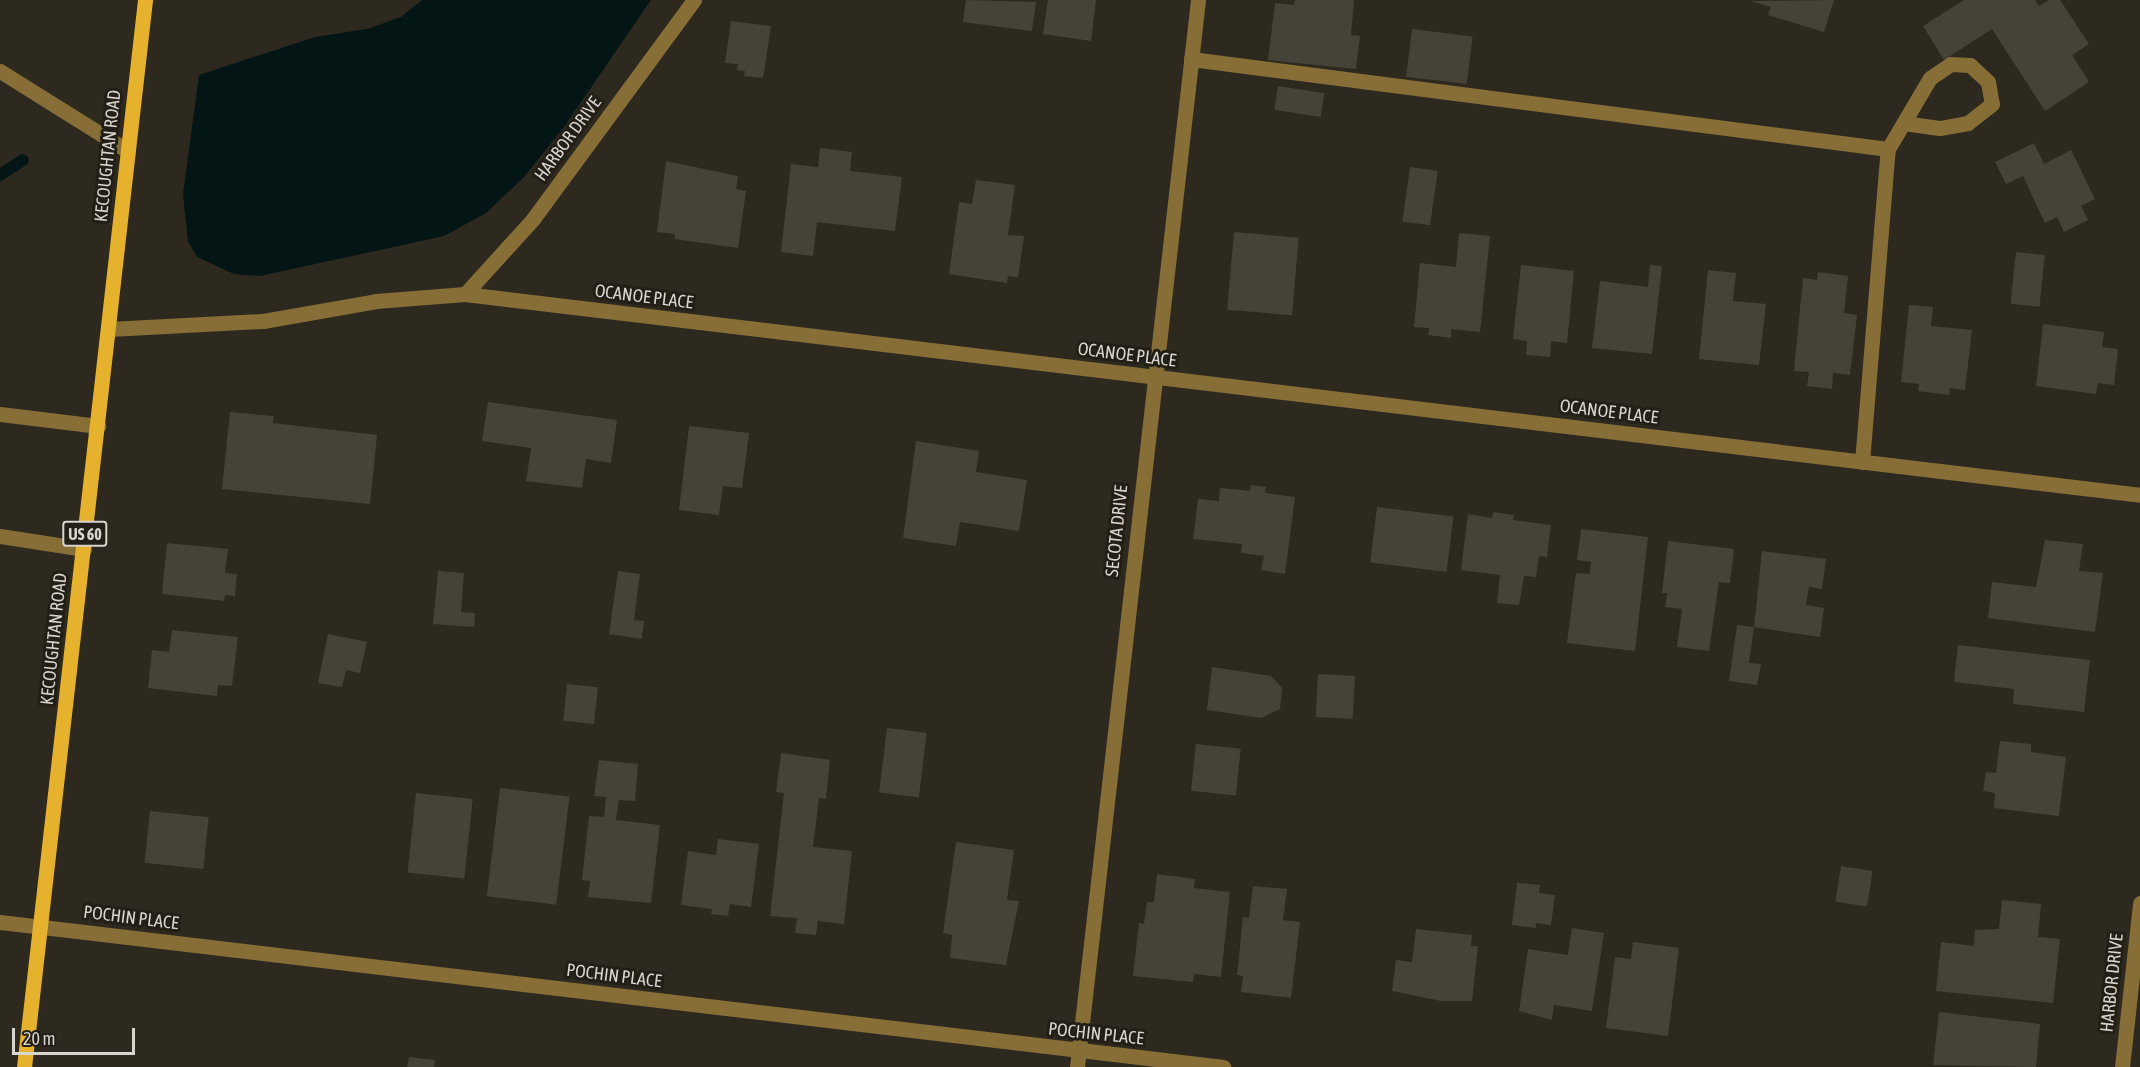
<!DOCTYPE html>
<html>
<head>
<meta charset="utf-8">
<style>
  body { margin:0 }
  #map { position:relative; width:2140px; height:1067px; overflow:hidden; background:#2d291f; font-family:"Asap Condensed",sans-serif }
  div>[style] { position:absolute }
  .water>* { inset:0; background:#041515 }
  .stream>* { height:12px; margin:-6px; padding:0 6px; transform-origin:6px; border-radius:6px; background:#041515 }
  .building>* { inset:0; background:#474238; transform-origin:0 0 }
  .minor>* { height:15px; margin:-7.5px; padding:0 7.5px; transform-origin:7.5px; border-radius:7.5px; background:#876e37 }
  .major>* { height:15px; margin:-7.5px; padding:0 7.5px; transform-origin:7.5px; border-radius:7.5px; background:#e6b22e }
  span { translate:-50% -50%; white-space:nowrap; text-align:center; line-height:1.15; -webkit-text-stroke:6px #231f16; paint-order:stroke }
  .shield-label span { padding:2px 4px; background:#231f16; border:2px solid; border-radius:4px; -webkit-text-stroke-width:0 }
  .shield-label { font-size:16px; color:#d8d5cf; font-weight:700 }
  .street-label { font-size:18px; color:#d8d5cf }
  .scale { position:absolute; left:12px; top:1028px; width:123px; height:27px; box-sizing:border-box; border:3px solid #d8d5cf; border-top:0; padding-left:8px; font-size:18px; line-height:21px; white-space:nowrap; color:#d8d5cf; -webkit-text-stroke:4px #231f16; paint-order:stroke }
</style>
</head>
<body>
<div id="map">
  <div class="water">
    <i style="clip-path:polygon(422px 0,651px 0,564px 127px,524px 177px,486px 213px,444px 236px,260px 276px,234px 274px,197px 257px,188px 241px,183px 194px,199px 75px,315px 37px,367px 29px,401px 17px)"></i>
  </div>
  <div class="stream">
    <i style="left:0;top:175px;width:27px;rotate:-33deg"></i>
  </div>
  <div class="building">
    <i style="clip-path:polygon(966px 0,1036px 2px,1032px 31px,963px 22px)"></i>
    <i style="clip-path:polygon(1048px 0,1096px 0,1091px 41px,1043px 34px)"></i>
    <i style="clip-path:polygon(1295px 0,1354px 0,1351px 35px,1360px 36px,1356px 69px,1268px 60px,1275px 3px,1294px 5px)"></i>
    <i style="clip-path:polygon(1834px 0,1824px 32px,1768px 15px,1771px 7px,1751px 1px)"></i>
    <i style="clip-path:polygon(1964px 0,2035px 0,2039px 6px,2049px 0,2060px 0,2089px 44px,2072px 55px,2089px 82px,2045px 111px,1992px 29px,1944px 60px,1923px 26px)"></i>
    <i style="clip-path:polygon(731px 21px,771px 26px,763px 78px,744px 76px,745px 71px,737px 70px,738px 64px,725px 63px)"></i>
    <i style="left:1412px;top:29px;width:61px;height:48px;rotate:7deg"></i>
    <i style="left:1278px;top:86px;width:47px;height:24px;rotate:9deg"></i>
    <i style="clip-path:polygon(2034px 143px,2044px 164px,2071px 150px,2095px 199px,2081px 206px,2088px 220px,2064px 232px,2057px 217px,2045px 223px,2023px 176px,2006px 184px,1995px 162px)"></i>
    <i style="clip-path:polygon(820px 148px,852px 152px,850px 171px,902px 177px,895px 231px,817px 222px,813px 256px,781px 252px,791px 164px,818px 167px)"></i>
    <i style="clip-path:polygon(666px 161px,738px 176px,736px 189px,746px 191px,738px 248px,675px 239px,675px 234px,657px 232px)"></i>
    <i style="left:1410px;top:167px;width:28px;height:55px;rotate:8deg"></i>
    <i style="clip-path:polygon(976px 180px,1015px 185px,1008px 235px,1024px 236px,1018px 277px,1008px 276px,1007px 283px,949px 274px,959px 202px,972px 204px)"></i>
    <i style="left:1234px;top:232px;width:65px;height:78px;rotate:5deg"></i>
    <i style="clip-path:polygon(1459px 233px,1490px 236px,1480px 332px,1451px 329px,1451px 338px,1428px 335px,1429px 328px,1414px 327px,1420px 263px,1456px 267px)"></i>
    <i style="left:2016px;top:252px;width:29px;height:52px;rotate:6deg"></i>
    <i style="clip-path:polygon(1521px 265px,1574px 271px,1567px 343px,1551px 341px,1550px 357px,1526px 355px,1527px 341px,1513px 339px)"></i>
    <i style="clip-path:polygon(1650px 265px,1662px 266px,1652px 354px,1592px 348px,1600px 281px,1648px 287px)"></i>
    <i style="clip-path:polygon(1708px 270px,1736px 273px,1733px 301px,1766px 304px,1759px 365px,1699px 359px)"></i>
    <i style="clip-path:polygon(1818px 272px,1848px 276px,1844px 313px,1857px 315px,1850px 375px,1833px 373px,1832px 389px,1807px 386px,1809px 372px,1794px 371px,1803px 278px,1817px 280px)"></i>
    <i style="clip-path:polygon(1909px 305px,1933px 307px,1931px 326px,1972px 330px,1965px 390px,1950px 388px,1949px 395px,1918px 391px,1919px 384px,1901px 382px)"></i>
    <i style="clip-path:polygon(2043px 324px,2104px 332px,2102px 347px,2118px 349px,2114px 385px,2098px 383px,2096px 394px,2036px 386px)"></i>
    <i style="clip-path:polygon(488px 402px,617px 420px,611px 463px,586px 459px,582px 488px,526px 481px,531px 448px,482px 441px)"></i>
    <i style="clip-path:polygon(230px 412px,274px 416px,273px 423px,377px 435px,370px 504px,222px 489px)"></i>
    <i style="clip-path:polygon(689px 426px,749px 433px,742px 488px,723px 486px,719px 515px,679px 510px)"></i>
    <i style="clip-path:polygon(916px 441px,979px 451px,976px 472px,1027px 480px,1019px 531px,960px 522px,956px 546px,903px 538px)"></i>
    <i style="clip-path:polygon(1251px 485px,1266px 487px,1265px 493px,1295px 497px,1285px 574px,1261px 570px,1264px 556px,1241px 553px,1242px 544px,1193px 539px,1198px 499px,1219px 501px,1220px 488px,1250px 491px)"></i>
    <i style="left:1377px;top:507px;width:77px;height:56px;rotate:7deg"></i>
    <i style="clip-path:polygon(1493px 512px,1514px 515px,1513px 520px,1551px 525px,1547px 557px,1539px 556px,1536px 577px,1524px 576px,1519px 605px,1497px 603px,1500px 575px,1461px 570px,1468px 514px,1492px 518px)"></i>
    <i style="clip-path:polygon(1581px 529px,1648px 537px,1635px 651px,1567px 643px,1576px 573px,1590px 574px,1591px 562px,1577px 560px)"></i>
    <i style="clip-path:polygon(2045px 540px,2083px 544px,2079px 571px,2103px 573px,2095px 632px,1988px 618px,1992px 582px,2036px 587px)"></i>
    <i style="clip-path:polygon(1668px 541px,1734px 549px,1730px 583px,1719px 582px,1709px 651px,1677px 647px,1682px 609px,1665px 607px,1667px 593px,1662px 593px)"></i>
    <i style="clip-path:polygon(167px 543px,228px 549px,225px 573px,237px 574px,235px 596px,225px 595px,224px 601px,162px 594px)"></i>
    <i style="clip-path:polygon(1762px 551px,1826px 559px,1822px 589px,1809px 587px,1806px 605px,1824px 608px,1820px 637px,1754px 627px)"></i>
    <i style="clip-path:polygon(438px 571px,464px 573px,461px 612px,475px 613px,474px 627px,433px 624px)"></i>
    <i style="clip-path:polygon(618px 571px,640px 574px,634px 620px,644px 621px,642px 639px,609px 634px)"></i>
    <i style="clip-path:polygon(1737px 625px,1754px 627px,1749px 663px,1761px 664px,1757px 685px,1729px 681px)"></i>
    <i style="clip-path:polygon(172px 630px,238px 637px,232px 686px,218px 685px,217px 696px,148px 688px,152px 650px,169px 652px)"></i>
    <i style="clip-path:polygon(328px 634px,367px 642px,360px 673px,346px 670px,342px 687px,318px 683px)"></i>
    <i style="clip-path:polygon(1958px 645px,2090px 660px,2084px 712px,2013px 704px,2014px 689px,1954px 682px)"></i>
    <i style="clip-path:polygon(1212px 667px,1271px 676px,1282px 688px,1280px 709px,1261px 718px,1207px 710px)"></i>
    <i style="left:1318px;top:674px;width:37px;height:43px;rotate:3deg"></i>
    <i style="left:567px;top:684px;width:31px;height:37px;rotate:6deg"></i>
    <i style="left:887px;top:728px;width:40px;height:65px;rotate:7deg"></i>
    <i style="clip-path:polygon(2000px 741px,2031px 744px,2031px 752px,2066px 757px,2059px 816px,1994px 808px,1995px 793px,1983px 791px,1986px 772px,1996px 773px)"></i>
    <i style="left:1196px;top:744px;width:45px;height:47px;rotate:6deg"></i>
    <i style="clip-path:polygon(781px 753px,830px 760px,826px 799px,819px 798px,813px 847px,852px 851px,844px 924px,818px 921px,816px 935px,795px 933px,797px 918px,770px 916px,784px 793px,776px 792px)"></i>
    <i style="clip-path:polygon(599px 760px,638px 764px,635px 801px,619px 800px,616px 820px,660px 825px,651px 903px,588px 897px,590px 881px,582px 880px,589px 816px,604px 817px,606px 797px,594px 796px)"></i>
    <i style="left:500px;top:788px;width:70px;height:109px;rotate:7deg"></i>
    <i style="left:416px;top:793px;width:57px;height:80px;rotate:6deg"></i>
    <i style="left:150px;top:811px;width:59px;height:52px;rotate:6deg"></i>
    <i style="clip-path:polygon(718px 839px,759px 844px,751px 907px,730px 904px,728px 916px,711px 914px,712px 909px,681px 905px,688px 851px,716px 855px)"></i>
    <i style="clip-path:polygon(956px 842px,1014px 850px,1007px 900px,1019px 901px,1006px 965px,950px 958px,952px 935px,943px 933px)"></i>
    <i style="left:1841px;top:866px;width:32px;height:36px;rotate:9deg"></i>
    <i style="clip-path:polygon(1157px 874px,1195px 879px,1194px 888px,1230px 892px,1221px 977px,1194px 974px,1193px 982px,1133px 976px,1139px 923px,1144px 924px,1147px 902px,1154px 902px)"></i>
    <i style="clip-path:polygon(1517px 883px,1540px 885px,1539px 893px,1555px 895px,1551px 925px,1536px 923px,1536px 928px,1512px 925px)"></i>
    <i style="clip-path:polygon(1253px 886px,1287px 889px,1283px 920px,1300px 922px,1291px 998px,1241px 992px,1243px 976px,1237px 975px,1243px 917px,1249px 918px)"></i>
    <i style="clip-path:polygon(2002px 900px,2041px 904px,2038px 937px,2060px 939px,2053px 1003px,1936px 991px,1941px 942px,1974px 946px,1975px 930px,1999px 929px)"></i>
    <i style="clip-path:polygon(1572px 928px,1604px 933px,1592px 1011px,1554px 1005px,1552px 1020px,1519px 1011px,1528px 949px,1568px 955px)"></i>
    <i style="clip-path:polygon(1416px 929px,1472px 935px,1471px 946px,1478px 946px,1472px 1001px,1441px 1001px,1392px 991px,1396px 960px,1412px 962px)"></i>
    <i style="clip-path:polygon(1633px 942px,1679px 948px,1668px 1036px,1606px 1028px,1615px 957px,1631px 959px)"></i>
    <i style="clip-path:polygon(1939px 1012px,2040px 1024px,2036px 1067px,1933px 1065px)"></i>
    <i style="clip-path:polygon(409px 1057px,435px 1060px,434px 1067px,407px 1067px)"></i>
  </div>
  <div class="minor">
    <i style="left:1191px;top:59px;width:703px;rotate:7.36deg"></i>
    <i style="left:0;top:71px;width:151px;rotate:32deg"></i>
    <i style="left:465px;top:294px;width:101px;rotate:-47.8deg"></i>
    <i style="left:533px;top:219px;width:272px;rotate:-53.7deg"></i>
    <i style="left:109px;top:329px;width:154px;rotate:-3deg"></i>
    <i style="left:263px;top:321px;width:115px;rotate:-10deg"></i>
    <i style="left:376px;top:301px;width:89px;rotate:-4.5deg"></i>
    <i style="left:465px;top:294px;width:1687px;rotate:6.84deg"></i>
    <i style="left:0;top:414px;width:99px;rotate:7deg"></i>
    <i style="left:1862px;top:462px;width:314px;rotate:-85.3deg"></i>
    <i style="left:1888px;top:149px;width:82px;rotate:-59.4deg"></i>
    <i style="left:1930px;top:78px;width:25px;rotate:-34deg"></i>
    <i style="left:1951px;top:64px;width:19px;rotate:3deg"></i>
    <i style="left:1970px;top:65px;width:25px;rotate:43deg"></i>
    <i style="left:1988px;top:82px;width:22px;rotate:80deg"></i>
    <i style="left:1992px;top:104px;width:31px;rotate:142deg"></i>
    <i style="left:1968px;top:123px;width:29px;rotate:170deg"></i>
    <i style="left:1939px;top:128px;width:34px;rotate:-172deg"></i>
    <i style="left:0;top:536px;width:85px;rotate:8.8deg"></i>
    <i style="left:0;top:922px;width:1232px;rotate:6.76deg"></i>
    <i style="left:1077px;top:1067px;width:1074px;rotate:-83.53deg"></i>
    <i style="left:2122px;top:1067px;width:165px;rotate:-83.7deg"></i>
  </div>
  <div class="major">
    <i style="left:24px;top:1067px;width:1074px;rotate:-83.53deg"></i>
  </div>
  <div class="shield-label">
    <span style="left:85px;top:534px">US 60</span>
  </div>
  <div class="street-label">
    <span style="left:568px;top:139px;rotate:-54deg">HARBOR DRIVE</span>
    <span style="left:108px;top:156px;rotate:-84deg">KECOUGHTAN ROAD</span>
    <span style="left:644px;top:297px;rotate:7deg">OCANOE PLACE</span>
    <span style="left:1127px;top:355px;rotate:7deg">OCANOE PLACE</span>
    <span style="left:1609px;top:412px;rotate:7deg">OCANOE PLACE</span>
    <span style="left:1117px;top:531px;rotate:-84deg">SECOTA DRIVE</span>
    <span style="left:54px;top:639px;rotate:-84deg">KECOUGHTAN ROAD</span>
    <span style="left:131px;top:918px;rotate:7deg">POCHIN PLACE</span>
    <span style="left:614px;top:976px;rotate:7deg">POCHIN PLACE</span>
    <span style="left:2112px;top:983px;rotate:-84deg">HARBOR DRIVE</span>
    <span style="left:1096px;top:1034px;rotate:6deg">POCHIN PLACE</span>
  </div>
  <div class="scale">20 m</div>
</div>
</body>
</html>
